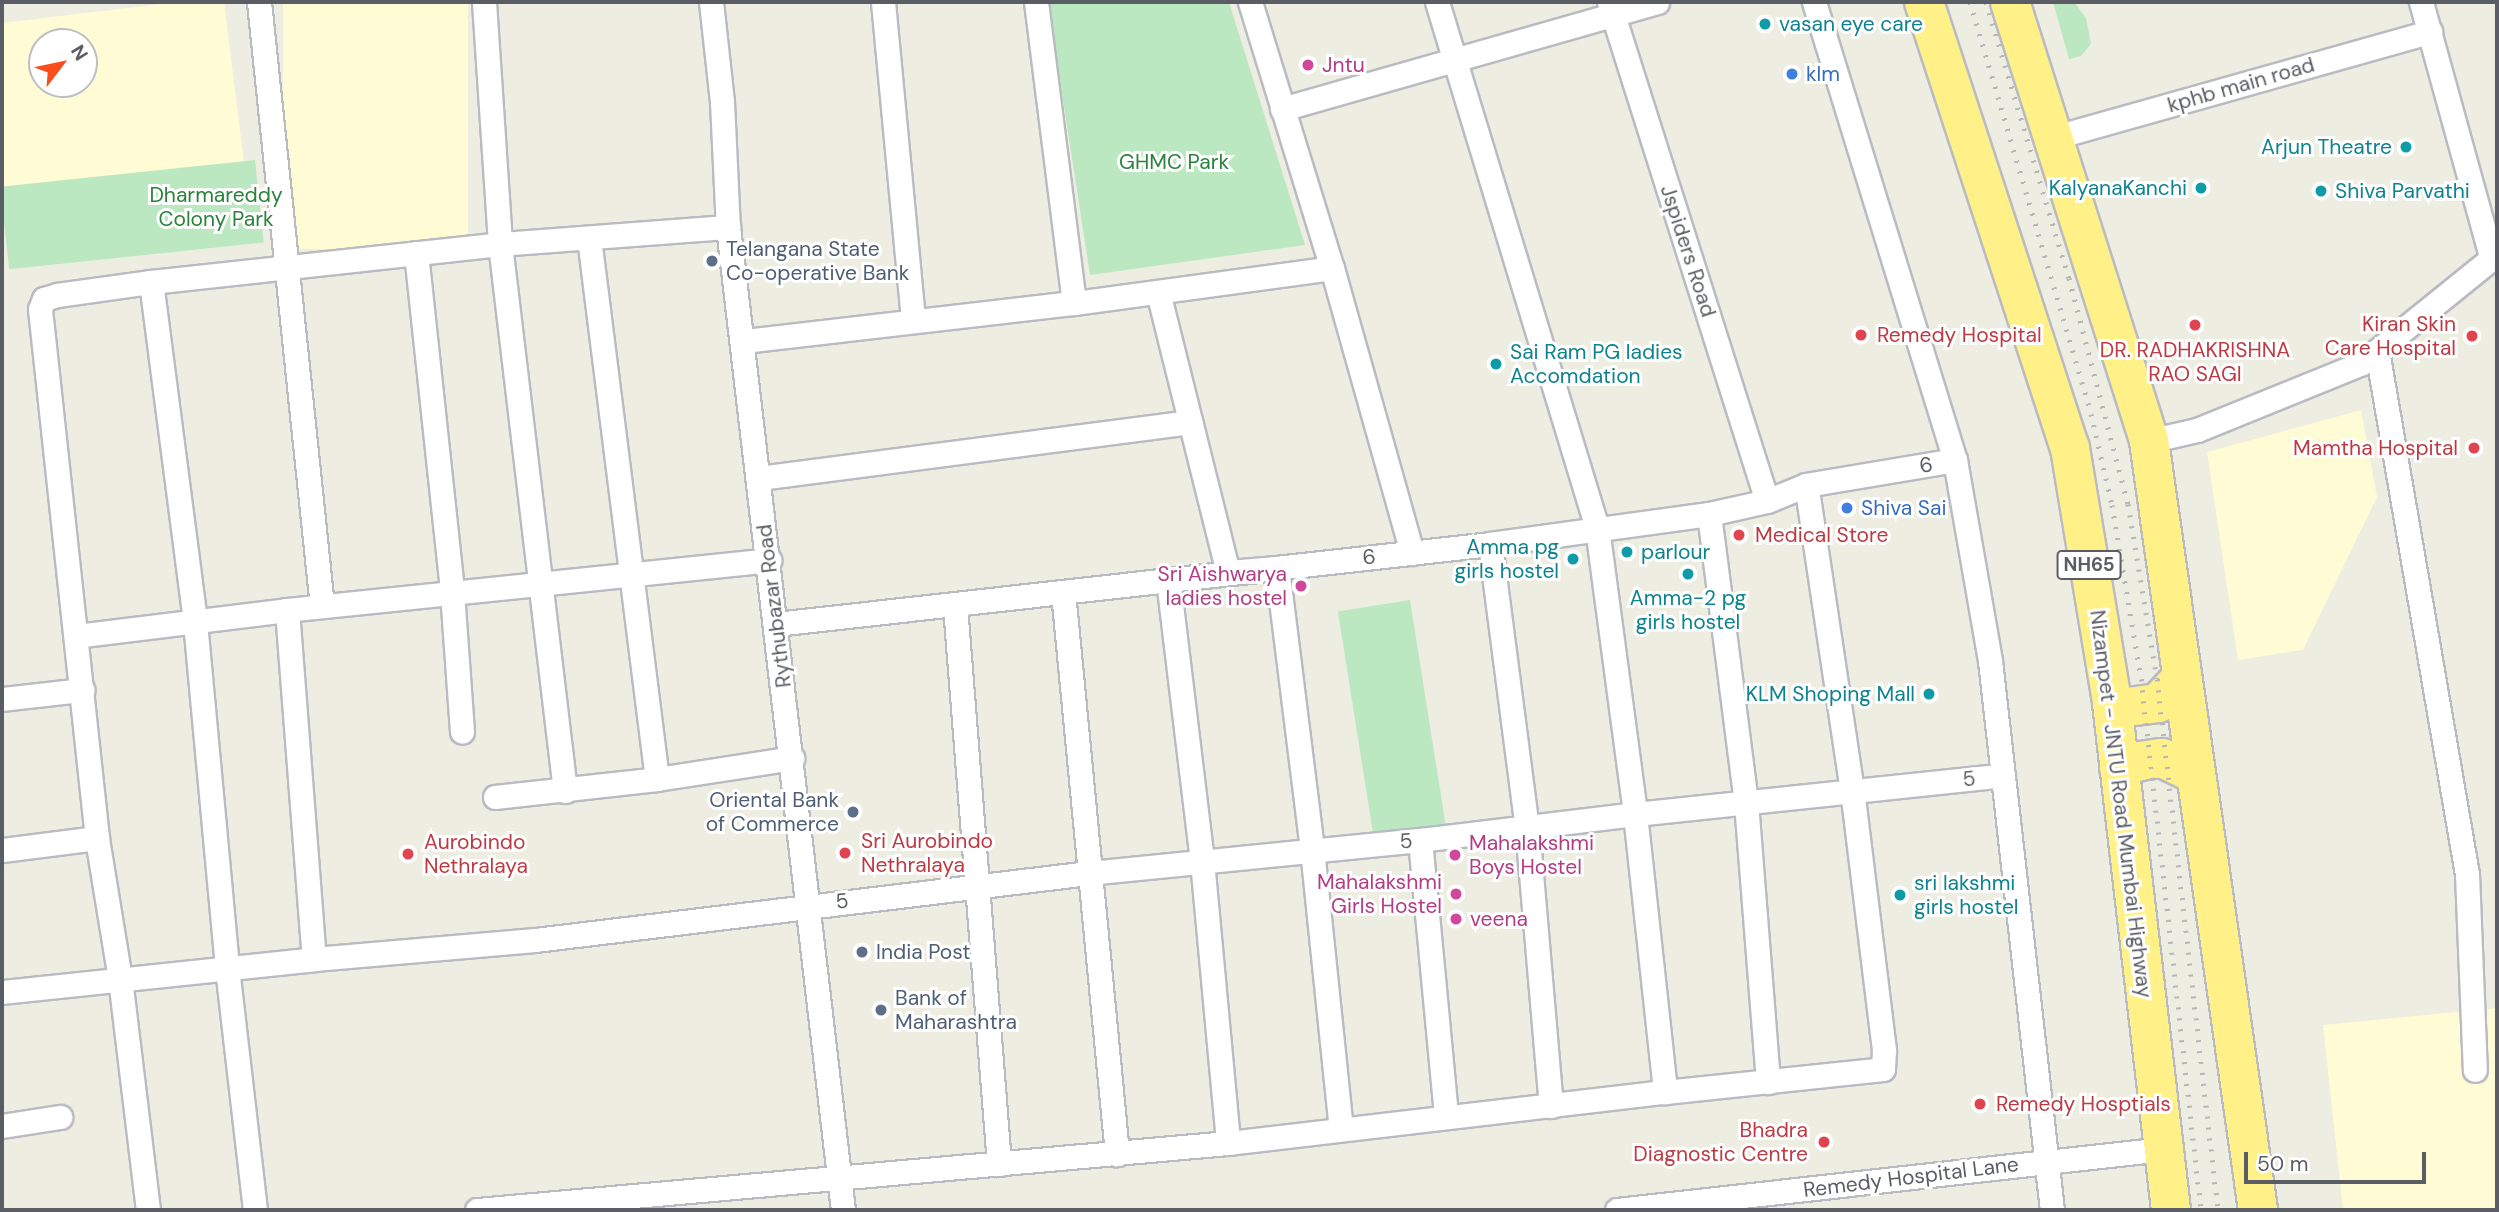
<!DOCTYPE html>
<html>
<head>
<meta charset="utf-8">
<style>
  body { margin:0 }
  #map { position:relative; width:2499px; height:1212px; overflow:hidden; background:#eeede1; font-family:"DM Sans",sans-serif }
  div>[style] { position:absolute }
  .commercial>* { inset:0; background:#fffbd5; transform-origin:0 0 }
  .green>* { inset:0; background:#bbe8c1; transform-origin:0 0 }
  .roads { filter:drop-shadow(2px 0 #b9bbc2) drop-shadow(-2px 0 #b9bbc2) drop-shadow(0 2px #b9bbc2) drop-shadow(0 -2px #b9bbc2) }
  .street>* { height:23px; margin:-11.5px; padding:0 11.5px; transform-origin:11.5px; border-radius:11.5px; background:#fff }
  .highway>* { height:38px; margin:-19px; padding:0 19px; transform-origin:19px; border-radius:19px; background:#fff187 }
  .rail>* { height:5px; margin-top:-2.5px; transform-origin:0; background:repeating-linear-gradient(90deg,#b5b6b7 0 2px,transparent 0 11px) }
  .dots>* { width:19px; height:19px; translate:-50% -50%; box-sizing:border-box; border:4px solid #fff; border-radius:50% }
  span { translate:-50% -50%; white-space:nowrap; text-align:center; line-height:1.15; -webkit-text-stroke:6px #fff; paint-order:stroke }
  .shield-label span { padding:2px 5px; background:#fff; border:2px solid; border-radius:5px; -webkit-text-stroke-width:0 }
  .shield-label { font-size:19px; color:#5a5d64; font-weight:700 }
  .culture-label { font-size:21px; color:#0d838f }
  .left { translate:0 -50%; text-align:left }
  .right { translate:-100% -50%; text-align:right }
  .hotel-label { font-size:21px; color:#b23c85 }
  .shop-label { font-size:21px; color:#366cbe }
  .street-label { font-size:21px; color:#5a5d64 }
  .park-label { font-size:21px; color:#2b823b }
  .service-label { font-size:21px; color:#4e5e75 }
  .health-label { font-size:21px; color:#be3a42 }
  .frame { position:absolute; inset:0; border:4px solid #5a5d64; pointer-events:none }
  .north { position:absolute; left:28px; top:28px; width:70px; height:70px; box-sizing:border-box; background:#fff; border:2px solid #bdbec1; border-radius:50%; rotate:58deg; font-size:19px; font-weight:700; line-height:28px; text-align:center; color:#5a5d64 }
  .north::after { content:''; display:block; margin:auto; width:24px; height:32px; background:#f94d1c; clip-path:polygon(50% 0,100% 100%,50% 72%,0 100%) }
  .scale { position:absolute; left:2244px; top:1152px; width:182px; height:32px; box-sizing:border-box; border:4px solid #5a5d64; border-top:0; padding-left:9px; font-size:21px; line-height:24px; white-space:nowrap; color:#5a5d64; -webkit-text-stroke:5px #fff; paint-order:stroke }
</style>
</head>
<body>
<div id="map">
  <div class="commercial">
    <i style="clip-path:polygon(evenodd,177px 2px,224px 2px,244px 162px,2px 192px,2px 23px,177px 2px,42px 42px,84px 42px,84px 84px,42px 84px,42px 42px)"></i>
    <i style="left:283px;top:2px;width:185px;height:247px"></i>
    <i style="clip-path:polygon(2361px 410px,2377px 497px,2303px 650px,2238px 660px,2207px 452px)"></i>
    <i style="clip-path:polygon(2497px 1008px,2497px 1210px,2343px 1210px,2323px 1025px)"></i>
  </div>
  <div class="green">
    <i style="clip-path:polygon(1048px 2px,1229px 2px,1305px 245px,1090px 275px)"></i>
    <i style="clip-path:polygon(2053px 2px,2074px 2px,2086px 18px,2091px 44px,2081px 56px,2069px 59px)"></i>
    <i style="left:255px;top:160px;width:83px;height:256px;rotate:84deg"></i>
    <i style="left:1410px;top:600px;width:230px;height:73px;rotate:81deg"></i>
  </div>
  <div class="roads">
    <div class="street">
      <i style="left:259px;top:2px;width:607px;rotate:84.05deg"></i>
      <i style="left:484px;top:2px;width:243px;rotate:86.2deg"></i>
      <i style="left:500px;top:244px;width:551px;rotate:83.22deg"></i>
      <i style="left:711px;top:2px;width:101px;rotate:83.7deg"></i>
      <i style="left:722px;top:102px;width:125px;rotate:87.3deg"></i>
      <i style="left:728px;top:227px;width:990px;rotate:83.33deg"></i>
      <i style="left:883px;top:2px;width:320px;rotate:84.6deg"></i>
      <i style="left:1036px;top:2px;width:303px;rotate:82.8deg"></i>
      <i style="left:1250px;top:2px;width:278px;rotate:72.9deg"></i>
      <i style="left:1332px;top:268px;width:296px;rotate:74.3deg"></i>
      <i style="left:1437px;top:2px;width:550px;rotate:73.08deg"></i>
      <i style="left:1597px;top:528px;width:289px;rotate:82.4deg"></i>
      <i style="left:1635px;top:814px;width:280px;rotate:83.8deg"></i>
      <i style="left:1665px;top:1092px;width:219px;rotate:-6deg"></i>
      <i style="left:1883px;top:1069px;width:19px;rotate:-87deg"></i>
      <i style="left:1884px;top:1050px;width:261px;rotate:-97deg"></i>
      <i style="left:1852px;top:791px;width:309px;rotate:-98.5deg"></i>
      <i style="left:1609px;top:2px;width:523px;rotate:72.43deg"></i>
      <i style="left:1814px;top:2px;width:479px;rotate:72.9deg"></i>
      <i style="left:1955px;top:460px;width:204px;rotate:80.1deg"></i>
      <i style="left:1990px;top:661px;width:552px;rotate:83.56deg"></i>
      <i style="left:2421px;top:2px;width:264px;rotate:74.6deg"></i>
      <i style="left:1282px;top:109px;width:390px;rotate:-15.9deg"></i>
      <i style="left:2052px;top:138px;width:393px;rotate:-15.7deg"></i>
      <i style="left:589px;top:238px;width:545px;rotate:82.84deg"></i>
      <i style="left:416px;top:253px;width:341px;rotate:83.9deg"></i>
      <i style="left:452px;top:592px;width:140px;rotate:85.9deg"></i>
      <i style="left:151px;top:282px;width:343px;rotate:82.6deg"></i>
      <i style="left:195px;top:622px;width:347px;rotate:84.7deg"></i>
      <i style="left:227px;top:968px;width:244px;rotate:83.4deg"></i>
      <i style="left:1158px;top:292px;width:289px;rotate:76deg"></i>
      <i style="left:1228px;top:572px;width:49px;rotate:-4.7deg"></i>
      <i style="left:1277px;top:568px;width:283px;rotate:82.9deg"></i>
      <i style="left:1312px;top:849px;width:281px;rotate:84.1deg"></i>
      <i style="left:744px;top:341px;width:332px;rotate:-6.6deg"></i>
      <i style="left:1074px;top:303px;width:260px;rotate:-7.7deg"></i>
      <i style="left:2377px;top:351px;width:531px;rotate:80.24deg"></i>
      <i style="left:2467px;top:874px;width:196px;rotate:87.7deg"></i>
      <i style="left:2149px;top:441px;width:49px;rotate:-12.9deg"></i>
      <i style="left:2197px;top:430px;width:178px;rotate:-22.1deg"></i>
      <i style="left:2362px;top:363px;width:174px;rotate:-38.9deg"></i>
      <i style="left:759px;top:478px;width:435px;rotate:-7.4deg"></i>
      <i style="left:1709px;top:514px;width:290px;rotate:82.7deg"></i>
      <i style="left:1746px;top:802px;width:281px;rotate:85.5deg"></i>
      <i style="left:1490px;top:544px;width:285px;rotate:82.6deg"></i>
      <i style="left:1527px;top:827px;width:280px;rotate:85.1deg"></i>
      <i style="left:1168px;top:580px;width:283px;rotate:83.1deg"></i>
      <i style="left:1202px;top:861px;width:283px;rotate:84.7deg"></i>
      <i style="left:1063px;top:592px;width:565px;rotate:84.51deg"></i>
      <i style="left:955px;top:606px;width:560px;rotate:85.49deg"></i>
      <i style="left:287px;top:610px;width:350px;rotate:85.6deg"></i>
      <i style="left:776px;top:624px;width:718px;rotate:-6.39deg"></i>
      <i style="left:1490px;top:544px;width:221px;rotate:-7.8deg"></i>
      <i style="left:1709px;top:514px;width:59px;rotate:-12.6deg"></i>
      <i style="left:1767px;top:501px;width:42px;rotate:-22.3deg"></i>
      <i style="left:1806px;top:485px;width:151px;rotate:-9.5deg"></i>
      <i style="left:76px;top:636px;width:213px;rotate:-7deg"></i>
      <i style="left:287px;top:610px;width:485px;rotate:-5.9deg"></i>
      <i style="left:2px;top:699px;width:81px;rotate:-6.4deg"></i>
      <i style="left:495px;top:797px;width:163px;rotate:-6.3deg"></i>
      <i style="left:657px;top:779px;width:137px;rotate:-8.8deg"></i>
      <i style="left:1420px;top:840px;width:278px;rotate:84.6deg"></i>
      <i style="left:2px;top:850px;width:96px;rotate:-7.2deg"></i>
      <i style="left:2px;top:992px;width:314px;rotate:-6deg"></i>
      <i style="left:314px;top:959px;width:222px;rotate:-4.9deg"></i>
      <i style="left:535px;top:940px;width:558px;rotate:-6.9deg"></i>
      <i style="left:1089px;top:873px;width:333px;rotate:-5.7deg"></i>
      <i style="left:1420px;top:840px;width:217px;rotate:-6.9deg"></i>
      <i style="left:1635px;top:814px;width:370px;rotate:-6deg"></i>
      <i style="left:2px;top:1126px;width:59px;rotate:-8.8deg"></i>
      <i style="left:148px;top:1210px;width:233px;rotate:-96.9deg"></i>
      <i style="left:120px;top:979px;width:143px;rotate:-99.3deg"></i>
      <i style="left:97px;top:838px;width:532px;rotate:-96.15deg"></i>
      <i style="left:40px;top:309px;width:11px;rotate:-68deg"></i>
      <i style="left:44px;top:299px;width:14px;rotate:-17deg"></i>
      <i style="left:57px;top:295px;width:95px;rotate:-7.9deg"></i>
      <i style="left:151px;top:282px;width:351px;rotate:-6.2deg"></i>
      <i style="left:500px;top:244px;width:229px;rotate:-4.3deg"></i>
      <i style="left:477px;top:1210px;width:754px;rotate:-5.1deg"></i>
      <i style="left:1228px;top:1143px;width:440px;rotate:-6.7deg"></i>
      <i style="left:1617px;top:1210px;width:549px;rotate:-6.37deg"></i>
    </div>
    <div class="highway">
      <i style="left:1924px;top:2px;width:469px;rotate:71.9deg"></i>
      <i style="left:2070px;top:448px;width:258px;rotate:80.6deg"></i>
      <i style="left:2112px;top:703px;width:510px;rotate:83.36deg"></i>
      <i style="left:2010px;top:2px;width:460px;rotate:72.4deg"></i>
      <i style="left:2149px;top:441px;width:777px;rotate:81.93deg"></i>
      <i style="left:2112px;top:703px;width:16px;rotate:15deg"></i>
      <i style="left:2127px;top:707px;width:31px;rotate:-7deg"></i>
      <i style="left:2158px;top:703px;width:35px;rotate:-47deg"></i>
      <i style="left:2119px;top:768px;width:22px;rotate:-18deg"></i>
      <i style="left:2140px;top:761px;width:22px;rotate:-8deg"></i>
      <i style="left:2162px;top:758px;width:37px;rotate:26deg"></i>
    </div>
  </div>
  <div class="rail">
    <i style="left:1970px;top:2px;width:429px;rotate:73.6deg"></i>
    <i style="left:2091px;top:414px;width:93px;rotate:77deg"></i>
    <i style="left:2112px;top:505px;width:176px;rotate:80.5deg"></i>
    <i style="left:2141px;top:679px;width:534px;rotate:83.55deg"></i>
    <i style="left:1986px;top:2px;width:288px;rotate:73.3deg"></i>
    <i style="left:2069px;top:278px;width:234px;rotate:75.4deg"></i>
    <i style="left:2128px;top:504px;width:177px;rotate:80.6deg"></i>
    <i style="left:2157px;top:679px;width:534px;rotate:83.45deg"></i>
  </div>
  <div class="dots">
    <i style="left:1765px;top:24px;background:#0f9aa8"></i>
    <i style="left:1308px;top:65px;background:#d1479c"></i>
    <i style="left:1792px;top:74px;background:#3f7fe0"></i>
    <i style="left:2406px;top:147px;background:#0f9aa8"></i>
    <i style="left:2201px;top:188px;background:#0f9aa8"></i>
    <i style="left:2321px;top:191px;background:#0f9aa8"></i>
    <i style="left:712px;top:261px;background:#5c6f8a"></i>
    <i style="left:2195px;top:325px;background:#e0444e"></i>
    <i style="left:1861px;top:335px;background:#e0444e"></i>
    <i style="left:2472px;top:336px;background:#e0444e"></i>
    <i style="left:1496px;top:364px;background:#0f9aa8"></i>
    <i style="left:2474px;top:448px;background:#e0444e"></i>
    <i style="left:1847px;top:508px;background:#3f7fe0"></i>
    <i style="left:1739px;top:535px;background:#e0444e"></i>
    <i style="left:1627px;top:552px;background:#0f9aa8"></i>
    <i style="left:1573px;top:559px;background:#0f9aa8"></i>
    <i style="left:1688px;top:574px;background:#0f9aa8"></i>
    <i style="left:1301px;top:586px;background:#d1479c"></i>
    <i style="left:1929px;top:694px;background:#0f9aa8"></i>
    <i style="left:853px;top:812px;background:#5c6f8a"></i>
    <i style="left:845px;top:853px;background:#e0444e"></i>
    <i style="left:408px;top:854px;background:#e0444e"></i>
    <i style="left:1455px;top:855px;background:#d1479c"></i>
    <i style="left:1456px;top:894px;background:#d1479c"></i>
    <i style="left:1900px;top:895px;background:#0f9aa8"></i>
    <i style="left:1456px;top:919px;background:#d1479c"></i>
    <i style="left:862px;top:952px;background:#5c6f8a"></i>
    <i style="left:881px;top:1010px;background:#5c6f8a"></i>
    <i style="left:1980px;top:1104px;background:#e0444e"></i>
    <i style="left:1824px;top:1142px;background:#e0444e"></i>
  </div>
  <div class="shield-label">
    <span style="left:2089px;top:565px">NH65</span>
  </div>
  <div class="culture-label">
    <span class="left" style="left:1779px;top:24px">vasan eye care</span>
    <span class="right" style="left:2392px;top:147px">Arjun Theatre</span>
    <span class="right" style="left:2187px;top:188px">KalyanaKanchi</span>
    <span class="left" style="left:2335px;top:191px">Shiva Parvathi</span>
    <span class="left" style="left:1510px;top:364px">Sai Ram PG ladies<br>Accomdation</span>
    <span class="right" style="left:1559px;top:559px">Amma pg<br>girls hostel</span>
    <span class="left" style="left:1641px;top:552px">parlour</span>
    <span style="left:1688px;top:610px">Amma-2 pg<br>girls hostel</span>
    <span class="right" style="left:1915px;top:694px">KLM Shoping Mall</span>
    <span class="left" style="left:1914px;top:895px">sri lakshmi<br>girls hostel</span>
  </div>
  <div class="hotel-label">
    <span class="left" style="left:1322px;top:65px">Jntu</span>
    <span class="right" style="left:1287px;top:586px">Sri Aishwarya<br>ladies hostel</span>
    <span class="left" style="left:1469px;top:855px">Mahalakshmi<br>Boys Hostel</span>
    <span class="right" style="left:1442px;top:894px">Mahalakshmi<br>Girls Hostel</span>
    <span class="left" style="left:1470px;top:919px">veena</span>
  </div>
  <div class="shop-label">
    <span class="left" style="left:1806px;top:74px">klm</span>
    <span class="left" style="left:1861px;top:508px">Shiva Sai</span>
  </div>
  <div class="street-label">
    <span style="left:2241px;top:85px;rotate:-16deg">kphb main road</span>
    <span style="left:1688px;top:251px;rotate:72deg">Jspiders Road</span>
    <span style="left:1926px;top:465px;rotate:-10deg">6</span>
    <span style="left:1369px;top:557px;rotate:-6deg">6</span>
    <span style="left:774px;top:606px;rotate:-97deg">Rythubazar Road</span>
    <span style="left:1969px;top:779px;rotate:-6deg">5</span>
    <span style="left:2121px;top:804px;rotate:83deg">Nizampet - JNTU Road Mumbai Highway</span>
    <span style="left:1406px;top:841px;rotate:-5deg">5</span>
    <span style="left:842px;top:901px;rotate:-7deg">5</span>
    <span style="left:1911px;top:1177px;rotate:-7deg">Remedy Hospital Lane</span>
  </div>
  <div class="park-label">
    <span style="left:1174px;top:162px">GHMC Park</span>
    <span style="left:216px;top:207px">Dharmareddy<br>Colony Park</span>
  </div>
  <div class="service-label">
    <span class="left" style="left:726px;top:261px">Telangana State<br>Co-operative Bank</span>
    <span class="right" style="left:839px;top:812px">Oriental Bank<br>of Commerce</span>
    <span class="left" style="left:876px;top:952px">India Post</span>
    <span class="left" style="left:895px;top:1010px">Bank of<br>Maharashtra</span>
  </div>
  <div class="health-label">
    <span class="right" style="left:2456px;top:336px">Kiran Skin<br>Care Hospital</span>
    <span class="left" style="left:1877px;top:335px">Remedy Hospital</span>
    <span style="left:2195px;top:362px">DR. RADHAKRISHNA<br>RAO SAGI</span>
    <span class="right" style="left:2458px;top:448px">Mamtha Hospital</span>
    <span class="left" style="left:1755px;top:535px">Medical Store</span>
    <span class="left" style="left:861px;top:853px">Sri Aurobindo<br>Nethralaya</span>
    <span class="left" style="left:424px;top:854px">Aurobindo<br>Nethralaya</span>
    <span class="left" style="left:1996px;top:1104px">Remedy Hosptials</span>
    <span class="right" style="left:1808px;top:1142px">Bhadra<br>Diagnostic Centre</span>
  </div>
  <div class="frame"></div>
  <div class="north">N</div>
  <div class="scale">50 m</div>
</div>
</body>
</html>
